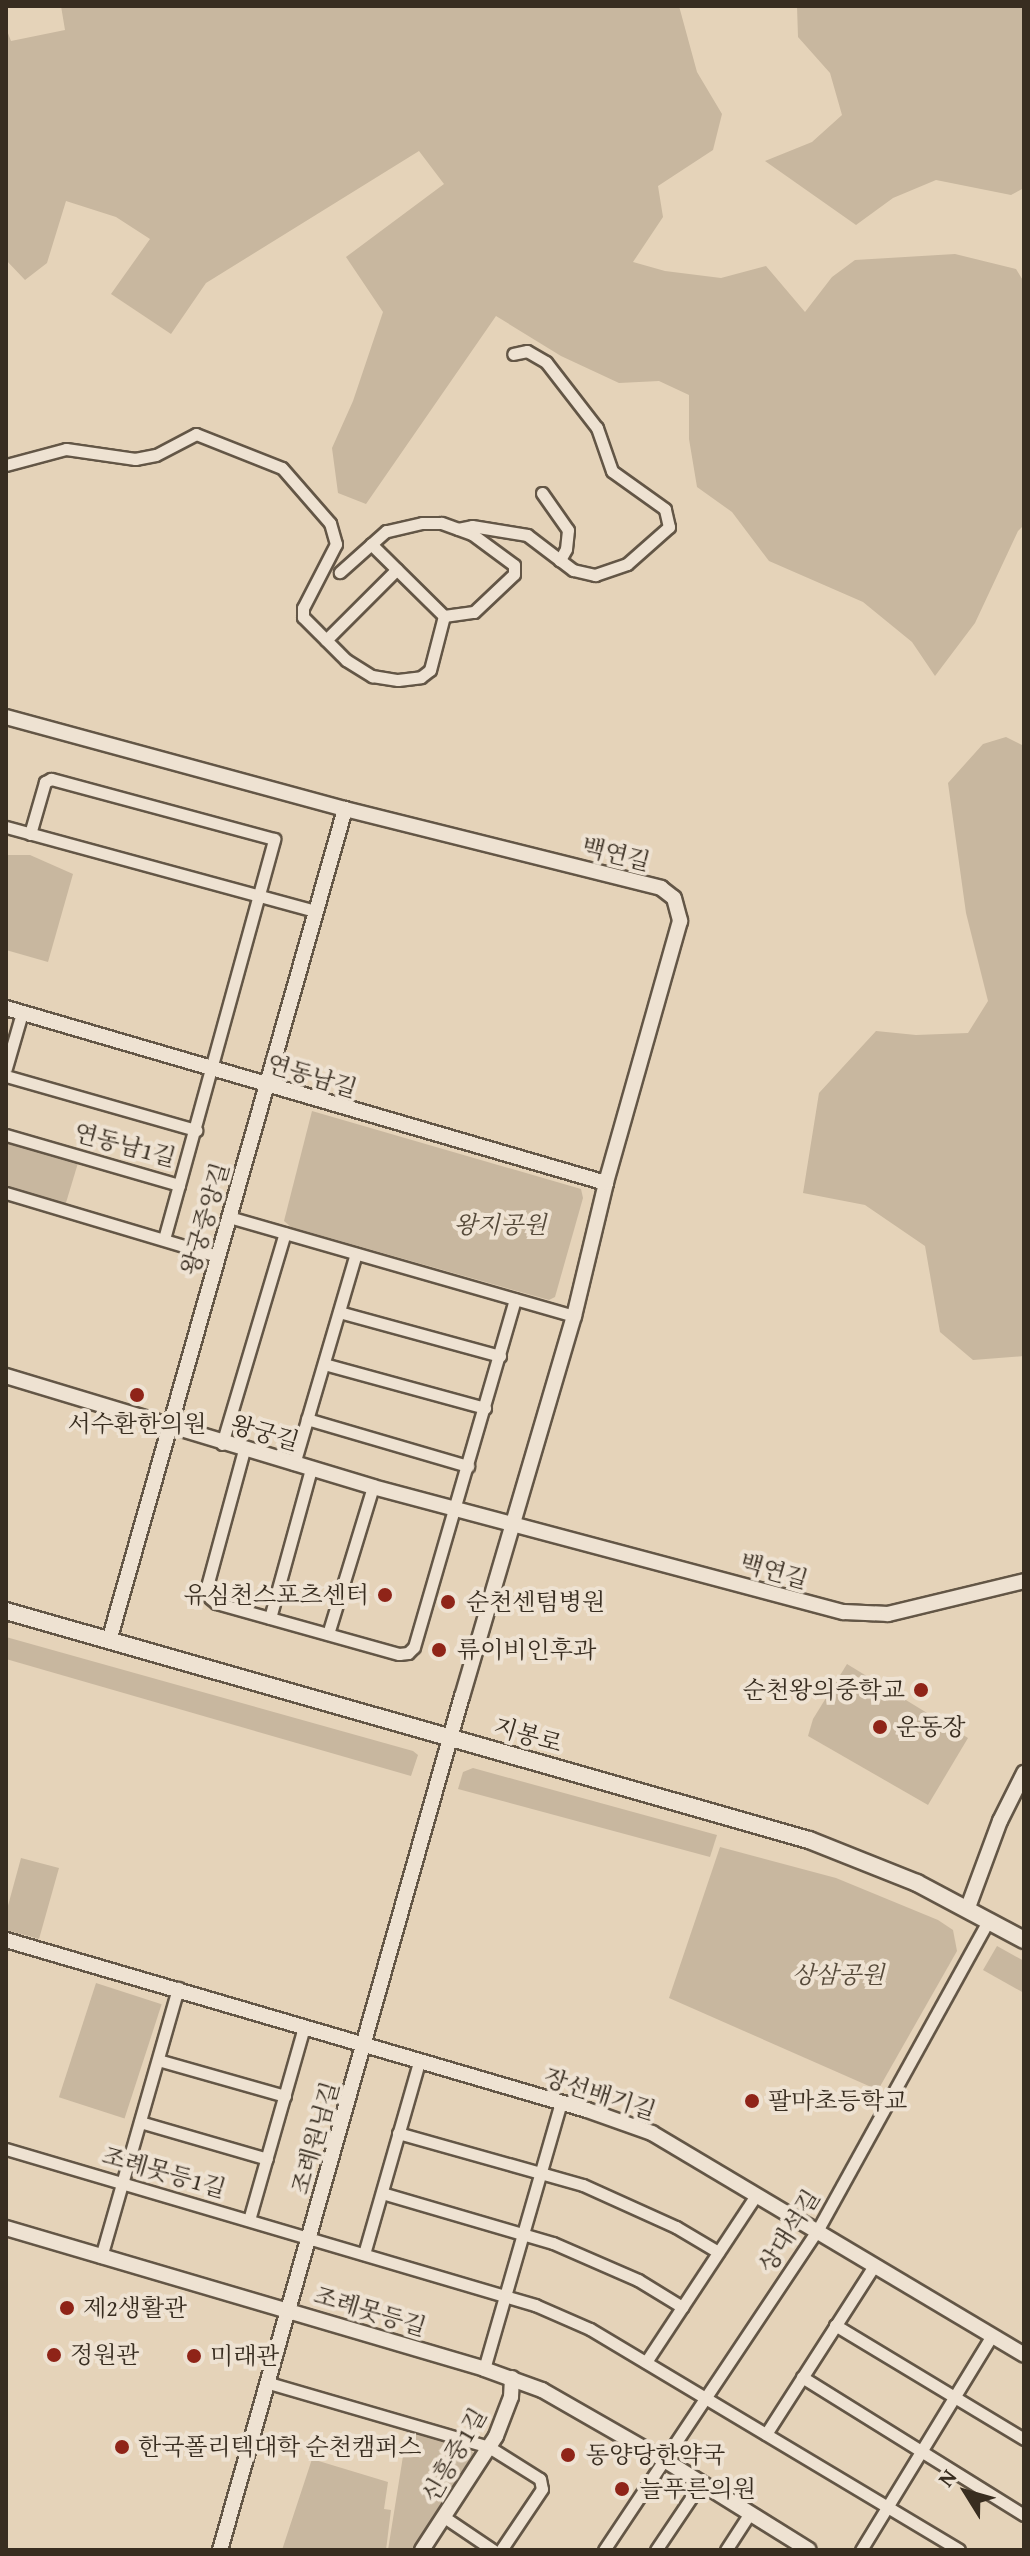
<!DOCTYPE html>
<html>
<head>
<meta charset="utf-8">
<style>
  body { margin:0 }
  #map { position:relative; width:1030px; height:2556px; overflow:hidden; background:#e5d3b9; font-family:"Gentium Book Plus","Noto Serif KR",serif }
  div>[style] { position:absolute }
  .green>* { inset:0; background:#c8b79f; transform-origin:0 0 }
  .roads { filter:drop-shadow(2px 0 #635646) drop-shadow(-2px 0 #635646) drop-shadow(0 2px #635646) drop-shadow(0 -2px #635646) }
  .minor>* { height:11px; margin:-5.5px; padding:0 5.5px; transform-origin:5.5px; border-radius:5.5px; background:#eee2d2 }
  .tertiary>* { height:14px; margin:-7px; padding:0 7px; transform-origin:7px; border-radius:7px; background:#eee2d2 }
  .secondary>* { height:16px; margin:-8px; padding:0 8px; transform-origin:8px; border-radius:8px; background:#eee2d2 }
  .dots>* { width:22px; height:22px; translate:-50% -50%; box-sizing:border-box; border:4px solid #eee2d2; border-radius:50% }
  span { translate:-50% -50%; white-space:nowrap; text-align:center; line-height:1.15; -webkit-text-stroke:8px #eee2d2; paint-order:stroke }
  .street-label { font-size:24px; color:#382d20 }
  .park-label { font-size:24px; color:#554939; font-style:italic }
  .poi-label { font-size:24px; color:#382d20 }
  .right { translate:-100% -50%; text-align:right }
  .left { translate:0 -50%; text-align:left }
  .frame { position:absolute; inset:0; border:8px solid #382d20; pointer-events:none }
  .north { position:absolute; left:926px; top:2452px; width:80px; height:80px; -webkit-text-stroke:6px #eee2d2; paint-order:stroke; rotate:307deg; font-size:22px; font-weight:700; line-height:32px; text-align:center; color:#382d20 }
  .north::after { content:''; display:block; margin:auto; width:28px; height:36px; background:#382d20; clip-path:polygon(50% 0,100% 100%,50% 72%,0 100%) }
</style>
</head>
<body>
<div id="map">
  <div class="green">
    <i style="clip-path:polygon(61px 6px,679px 6px,697px 72px,722px 114px,713px 150px,658px 186px,663px 217px,633px 262px,665px 271px,721px 278px,766px 266px,805px 312px,832px 277px,855px 260px,955px 254px,1016px 269px,1024px 282px,1024px 525px,1018px 531px,975px 623px,935px 676px,912px 642px,863px 602px,769px 561px,732px 512px,697px 487px,689px 439px,689px 395px,659px 381px,619px 383px,561px 356px,496px 316px,366px 504px,338px 493px,332px 448px,353px 401px,383px 312px,346px 257px,444px 184px,419px 151px,206px 283px,171px 334px,111px 294px,150px 239px,116px 217px,66px 201px,47px 263px,25px 280px,6px 260px,6px 28px,11px 41px,65px 30px)"></i>
    <i style="clip-path:polygon(797px 6px,1024px 6px,1024px 188px,1011px 195px,936px 180px,893px 198px,856px 225px,765px 161px,812px 142px,842px 115px,830px 73px,798px 37px)"></i>
    <i style="clip-path:polygon(1006px 737px,1024px 746px,1024px 1356px,973px 1360px,940px 1332px,925px 1246px,865px 1205px,803px 1193px,819px 1093px,876px 1031px,916px 1035px,968px 1033px,988px 1001px,966px 913px,948px 783px,983px 744px)"></i>
    <i style="clip-path:polygon(6px 855px,30px 855px,73px 874px,48px 962px,6px 950px)"></i>
    <i style="clip-path:polygon(312px 1111px,581px 1189px,583px 1198px,555px 1297px,549px 1300px,291px 1227px,284px 1221px)"></i>
    <i style="clip-path:polygon(6px 1141px,78px 1163px,65px 1206px,6px 1190px)"></i>
    <i style="clip-path:polygon(6px 1637px,413px 1751px,418px 1755px,411px 1776px,6px 1659px)"></i>
    <i style="clip-path:polygon(847px 1664px,968px 1738px,928px 1805px,808px 1736px,813px 1719px)"></i>
    <i style="clip-path:polygon(473px 1768px,717px 1835px,710px 1857px,458px 1789px,463px 1772px)"></i>
    <i style="clip-path:polygon(720px 1847px,836px 1878px,938px 1920px,953px 1930px,957px 1951px,878px 2090px,669px 1998px)"></i>
    <i style="clip-path:polygon(21px 1858px,59px 1868px,39px 1939px,6px 1930px,6px 1913px)"></i>
    <i style="clip-path:polygon(997px 1946px,1024px 1961px,1024px 1993px,983px 1970px)"></i>
    <i style="left:96px;top:1983px;width:69px;height:120px;rotate:18deg"></i>
    <i style="clip-path:polygon(407px 2431px,469px 2448px,475px 2455px,413px 2550px,388px 2550px)"></i>
    <i style="clip-path:polygon(312px 2459px,388px 2482px,384px 2509px,391px 2510px,386px 2550px,282px 2550px)"></i>
  </div>
  <div class="roads">
    <div class="minor">
      <i style="left:6px;top:465px;width:62px;rotate:-14.9deg"></i>
      <i style="left:66px;top:449px;width:70px;rotate:8.2deg"></i>
      <i style="left:135px;top:459px;width:21px;rotate:-11deg"></i>
      <i style="left:156px;top:455px;width:45px;rotate:-27.7deg"></i>
      <i style="left:196px;top:434px;width:92px;rotate:21.6deg"></i>
      <i style="left:282px;top:468px;width:73px;rotate:48.9deg"></i>
      <i style="left:330px;top:523px;width:22px;rotate:74deg"></i>
      <i style="left:336px;top:544px;width:72px;rotate:117.3deg"></i>
      <i style="left:303px;top:608px;width:9px;rotate:90deg"></i>
      <i style="left:303px;top:617px;width:61px;rotate:45deg"></i>
      <i style="left:346px;top:660px;width:31px;rotate:32deg"></i>
      <i style="left:372px;top:676px;width:26px;rotate:9deg"></i>
      <i style="left:398px;top:680px;width:23px;rotate:-7deg"></i>
      <i style="left:421px;top:677px;width:11px;rotate:-38deg"></i>
      <i style="left:430px;top:670px;width:56px;rotate:-75.5deg"></i>
      <i style="left:444px;top:616px;width:30px;rotate:-8deg"></i>
      <i style="left:474px;top:612px;width:55px;rotate:-43.5deg"></i>
      <i style="left:514px;top:574px;width:9px;rotate:-90deg"></i>
      <i style="left:514px;top:565px;width:52px;rotate:-143.6deg"></i>
      <i style="left:472px;top:534px;width:33px;rotate:-160deg"></i>
      <i style="left:441px;top:523px;width:19px;rotate:180deg"></i>
      <i style="left:422px;top:523px;width:37px;rotate:167deg"></i>
      <i style="left:386px;top:531px;width:62px;rotate:138.3deg"></i>
      <i style="left:542px;top:493px;width:45px;rotate:54.9deg"></i>
      <i style="left:568px;top:530px;width:19px;rotate:96deg"></i>
      <i style="left:566px;top:549px;width:13px;rotate:119deg"></i>
      <i style="left:458px;top:529px;width:14px;rotate:-12deg"></i>
      <i style="left:472px;top:526px;width:56px;rotate:9.3deg"></i>
      <i style="left:527px;top:535px;width:58px;rotate:37.3deg"></i>
      <i style="left:573px;top:570px;width:23px;rotate:13deg"></i>
      <i style="left:595px;top:575px;width:34px;rotate:-19deg"></i>
      <i style="left:627px;top:564px;width:56px;rotate:-41.4deg"></i>
      <i style="left:669px;top:527px;width:18px;rotate:-103deg"></i>
      <i style="left:665px;top:509px;width:65px;rotate:-144.4deg"></i>
      <i style="left:612px;top:471px;width:46px;rotate:-109.2deg"></i>
      <i style="left:597px;top:428px;width:83px;rotate:-127.7deg"></i>
      <i style="left:546px;top:362px;width:22px;rotate:-150deg"></i>
      <i style="left:527px;top:351px;width:14px;rotate:168deg"></i>
      <i style="left:371px;top:544px;width:103px;rotate:44.6deg"></i>
      <i style="left:326px;top:640px;width:100px;rotate:-45deg"></i>
      <i style="left:6px;top:827px;width:321px;rotate:15.2deg"></i>
      <i style="left:6px;top:1068px;width:57px;rotate:-73.8deg"></i>
      <i style="left:6px;top:1076px;width:198px;rotate:15.9deg"></i>
      <i style="left:6px;top:1135px;width:180px;rotate:16.1deg"></i>
      <i style="left:179px;top:1185px;width:359px;rotate:-74.6deg"></i>
      <i style="left:274px;top:839px;width:231px;rotate:-164.9deg"></i>
      <i style="left:51px;top:779px;width:7px;rotate:153deg"></i>
      <i style="left:45px;top:782px;width:54px;rotate:106.1deg"></i>
      <i style="left:6px;top:1193px;width:221px;rotate:16.6deg"></i>
      <i style="left:229px;top:1217px;width:359px;rotate:16deg"></i>
      <i style="left:164px;top:1239px;width:56px;rotate:-74.5deg"></i>
      <i style="left:339px;top:1312px;width:167px;rotate:15.3deg"></i>
      <i style="left:324px;top:1364px;width:167px;rotate:15.3deg"></i>
      <i style="left:307px;top:1419px;width:168px;rotate:16.3deg"></i>
      <i style="left:222px;top:1444px;width:220px;rotate:-73.4deg"></i>
      <i style="left:244px;top:1450px;width:141px;rotate:105.2deg"></i>
      <i style="left:207px;top:1586px;width:12px;rotate:76deg"></i>
      <i style="left:210px;top:1598px;width:8px;rotate:40deg"></i>
      <i style="left:216px;top:1603px;width:190px;rotate:15.6deg"></i>
      <i style="left:399px;top:1654px;width:9px;rotate:-6deg"></i>
      <i style="left:408px;top:1653px;width:8px;rotate:-45deg"></i>
      <i style="left:414px;top:1647px;width:362px;rotate:-73.8deg"></i>
      <i style="left:294px;top:1464px;width:219px;rotate:-73.6deg"></i>
      <i style="left:270px;top:1618px;width:155px;rotate:-74.6deg"></i>
      <i style="left:328px;top:1634px;width:154px;rotate:-73deg"></i>
      <i style="left:158px;top:2060px;width:132px;rotate:15.8deg"></i>
      <i style="left:140px;top:2122px;width:132px;rotate:16.2deg"></i>
      <i style="left:398px;top:2133px;width:192px;rotate:15.7deg"></i>
      <i style="left:583px;top:2185px;width:102px;rotate:24.3deg"></i>
      <i style="left:676px;top:2227px;width:49px;rotate:30.8deg"></i>
      <i style="left:6px;top:2149px;width:552px;rotate:16.43deg"></i>
      <i style="left:535px;top:2305px;width:60px;rotate:23.6deg"></i>
      <i style="left:590px;top:2329px;width:430px;rotate:30.9deg"></i>
      <i style="left:382px;top:2193px;width:178px;rotate:16.3deg"></i>
      <i style="left:553px;top:2243px;width:93px;rotate:23.5deg"></i>
      <i style="left:638px;top:2280px;width:52px;rotate:31.5deg"></i>
      <i style="left:249px;top:2220px;width:201px;rotate:-74.1deg"></i>
      <i style="left:364px;top:2254px;width:200px;rotate:-74deg"></i>
      <i style="left:101px;top:2257px;width:280px;rotate:-74deg"></i>
      <i style="left:835px;top:2325px;width:221px;rotate:31.1deg"></i>
      <i style="left:646px;top:2362px;width:200px;rotate:-56.6deg"></i>
      <i style="left:484px;top:2369px;width:277px;rotate:-73.9deg"></i>
      <i style="left:802px;top:2377px;width:261px;rotate:31.9deg"></i>
      <i style="left:269px;top:2383px;width:229px;rotate:16.2deg"></i>
      <i style="left:489px;top:2447px;width:60px;rotate:32.1deg"></i>
      <i style="left:540px;top:2479px;width:10px;rotate:79deg"></i>
      <i style="left:542px;top:2489px;width:73px;rotate:123.9deg"></i>
      <i style="left:766px;top:2434px;width:200px;rotate:-57.3deg"></i>
      <i style="left:444px;top:2517px;width:59px;rotate:34deg"></i>
      <i style="left:604px;top:2550px;width:384px;rotate:-56.3deg"></i>
      <i style="left:817px;top:2231px;width:354px;rotate:-61.1deg"></i>
      <i style="left:656px;top:2550px;width:81px;rotate:-56.1deg"></i>
      <i style="left:726px;top:2550px;width:44px;rotate:-57deg"></i>
      <i style="left:861px;top:2550px;width:252px;rotate:-58.6deg"></i>
    </div>
    <div class="tertiary">
      <i style="left:6px;top:717px;width:351px;rotate:15.2deg"></i>
      <i style="left:345px;top:809px;width:326px;rotate:14deg"></i>
      <i style="left:661px;top:888px;width:16px;rotate:38deg"></i>
      <i style="left:674px;top:898px;width:24px;rotate:75deg"></i>
      <i style="left:680px;top:921px;width:272px;rotate:105.8deg"></i>
      <i style="left:606px;top:1183px;width:137px;rotate:103.5deg"></i>
      <i style="left:574px;top:1316px;width:396px;rotate:106.4deg"></i>
      <i style="left:462px;top:1696px;width:888px;rotate:105.82deg"></i>
      <i style="left:6px;top:1008px;width:625px;rotate:16.26deg"></i>
      <i style="left:6px;top:1376px;width:383px;rotate:16.8deg"></i>
      <i style="left:373px;top:1487px;width:487px;rotate:14.9deg"></i>
      <i style="left:844px;top:1612px;width:44px;rotate:2.6deg"></i>
      <i style="left:888px;top:1614px;width:140px;rotate:-13.6deg"></i>
      <i style="left:109px;top:1641px;width:865px;rotate:-74.16deg"></i>
      <i style="left:967px;top:1910px;width:95px;rotate:-69.7deg"></i>
      <i style="left:1000px;top:1821px;width:54px;rotate:-63.4deg"></i>
      <i style="left:6px;top:1940px;width:605px;rotate:16.31deg"></i>
      <i style="left:587px;top:2110px;width:69px;rotate:19.5deg"></i>
      <i style="left:652px;top:2133px;width:433px;rotate:30.8deg"></i>
      <i style="left:6px;top:2228px;width:498px;rotate:16.4deg"></i>
      <i style="left:484px;top:2369px;width:62px;rotate:19.9deg"></i>
      <i style="left:542px;top:2390px;width:143px;rotate:29.8deg"></i>
      <i style="left:666px;top:2461px;width:168px;rotate:31.9deg"></i>
      <i style="left:422px;top:2550px;width:136px;rotate:-57deg"></i>
      <i style="left:496px;top:2436px;width:42px;rotate:-69deg"></i>
      <i style="left:511px;top:2397px;width:19px;rotate:-87deg"></i>
    </div>
    <div class="secondary">
      <i style="left:6px;top:1611px;width:835px;rotate:15.92deg"></i>
      <i style="left:809px;top:1840px;width:116px;rotate:21.7deg"></i>
      <i style="left:917px;top:1883px;width:121px;rotate:28deg"></i>
    </div>
  </div>
  <div class="dots">
    <i style="left:137px;top:1395px;background:#8f2418"></i>
    <i style="left:385px;top:1595px;background:#8f2418"></i>
    <i style="left:448px;top:1602px;background:#8f2418"></i>
    <i style="left:439px;top:1650px;background:#8f2418"></i>
    <i style="left:921px;top:1690px;background:#8f2418"></i>
    <i style="left:880px;top:1727px;background:#8f2418"></i>
    <i style="left:752px;top:2101px;background:#8f2418"></i>
    <i style="left:67px;top:2308px;background:#8f2418"></i>
    <i style="left:54px;top:2355px;background:#8f2418"></i>
    <i style="left:194px;top:2356px;background:#8f2418"></i>
    <i style="left:122px;top:2447px;background:#8f2418"></i>
    <i style="left:568px;top:2455px;background:#8f2418"></i>
    <i style="left:622px;top:2489px;background:#8f2418"></i>
  </div>
  <div class="street-label">
    <span style="left:616px;top:854px;rotate:14deg">백연길</span>
    <span style="left:312px;top:1076px;rotate:17deg">연동남길</span>
    <span style="left:125px;top:1145px;rotate:15deg">연동남1길</span>
    <span style="left:205px;top:1219px;rotate:-74deg">왕궁중앙길</span>
    <span style="left:265px;top:1433px;rotate:16deg">왕궁길</span>
    <span style="left:774px;top:1571px;rotate:16deg">백연길</span>
    <span style="left:528px;top:1735px;rotate:16deg">지봉로</span>
    <span style="left:600px;top:2094px;rotate:18deg">장선배기길</span>
    <span style="left:315px;top:2138px;rotate:-74deg">조례원님길</span>
    <span style="left:164px;top:2172px;rotate:16deg">조례못등1길</span>
    <span style="left:789px;top:2231px;rotate:-58deg">상대석길</span>
    <span style="left:370px;top:2311px;rotate:17deg">조례못등길</span>
    <span style="left:454px;top:2455px;rotate:-60deg">신흥중1길</span>
  </div>
  <div class="park-label">
    <span style="left:500px;top:1225px">왕지공원</span>
    <span style="left:838px;top:1975px">상삼공원</span>
  </div>
  <div class="poi-label">
    <span style="left:137px;top:1424px">서수환한의원</span>
    <span class="right" style="left:369px;top:1595px">유심천스포츠센터</span>
    <span class="left" style="left:466px;top:1602px">순천센텀병원</span>
    <span class="left" style="left:457px;top:1650px">류이비인후과</span>
    <span class="right" style="left:905px;top:1690px">순천왕의중학교</span>
    <span class="left" style="left:896px;top:1727px">운동장</span>
    <span class="left" style="left:768px;top:2101px">팔마초등학교</span>
    <span class="left" style="left:83px;top:2308px">제2생활관</span>
    <span class="left" style="left:70px;top:2355px">정원관</span>
    <span class="left" style="left:210px;top:2356px">미래관</span>
    <span class="left" style="left:138px;top:2447px">한국폴리텍대학 순천캠퍼스</span>
    <span class="left" style="left:586px;top:2455px">동양당한약국</span>
    <span class="left" style="left:640px;top:2489px">늘푸른의원</span>
  </div>
  <div class="frame"></div>
  <div class="north">N</div>
</div>
</body>
</html>
